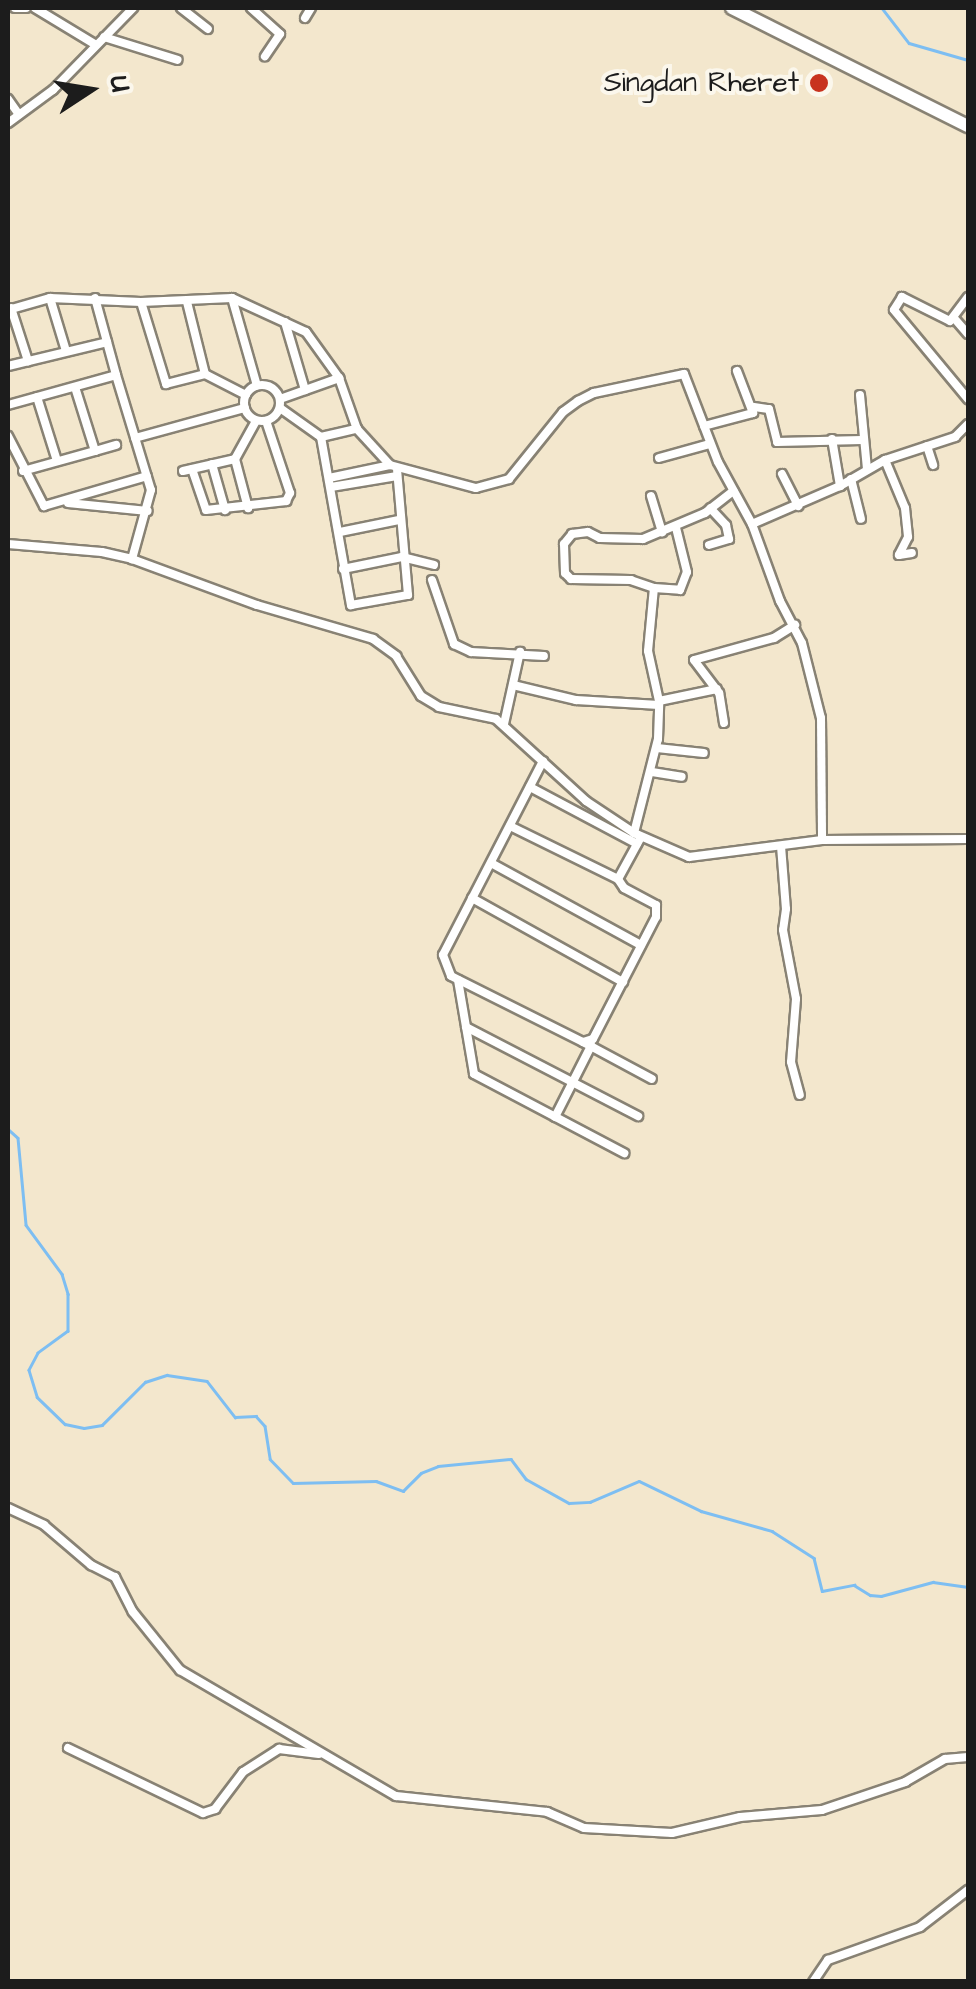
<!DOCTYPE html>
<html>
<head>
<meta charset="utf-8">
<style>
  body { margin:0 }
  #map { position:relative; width:976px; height:1989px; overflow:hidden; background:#f3e7cd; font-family:"Architects Daughter",sans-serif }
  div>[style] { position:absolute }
  .stream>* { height:2.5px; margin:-1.25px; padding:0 1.25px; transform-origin:1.25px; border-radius:1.25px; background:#7dbef2 }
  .roads { filter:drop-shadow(2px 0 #888274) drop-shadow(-2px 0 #888274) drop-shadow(0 2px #888274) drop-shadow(0 -2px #888274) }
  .street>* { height:8px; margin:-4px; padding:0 4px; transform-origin:4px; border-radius:4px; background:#fff }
  .street>.ring { margin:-4px; padding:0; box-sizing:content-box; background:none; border:8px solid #fff; border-radius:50% }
  .highway>* { height:12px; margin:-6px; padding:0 6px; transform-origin:6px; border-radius:6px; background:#fff }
  .dots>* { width:28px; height:28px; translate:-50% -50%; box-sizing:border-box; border:5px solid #fbf7ec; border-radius:50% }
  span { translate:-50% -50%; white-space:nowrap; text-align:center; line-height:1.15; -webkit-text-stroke:8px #fbf7ec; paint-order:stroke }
  .poi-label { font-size:28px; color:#1c1c1c }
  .right { translate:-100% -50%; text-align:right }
  .frame { position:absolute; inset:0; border:10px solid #1c1c1c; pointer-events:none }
  .north { position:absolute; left:40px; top:40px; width:100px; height:100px; -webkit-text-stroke:8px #fbf7ec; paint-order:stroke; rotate:78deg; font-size:28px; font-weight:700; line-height:40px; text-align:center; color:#1c1c1c }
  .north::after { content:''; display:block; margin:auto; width:35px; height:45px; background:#1c1c1c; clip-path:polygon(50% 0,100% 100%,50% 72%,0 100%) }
</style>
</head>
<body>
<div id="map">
  <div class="stream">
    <i style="left:882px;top:8px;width:44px;rotate:52.4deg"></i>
    <i style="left:909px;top:43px;width:61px;rotate:16.1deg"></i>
    <i style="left:8px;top:1129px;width:13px;rotate:42deg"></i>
    <i style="left:18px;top:1138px;width:87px;rotate:84.7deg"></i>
    <i style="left:26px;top:1225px;width:61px;rotate:53.7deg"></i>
    <i style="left:62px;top:1274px;width:21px;rotate:73deg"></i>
    <i style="left:68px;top:1294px;width:37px;rotate:90deg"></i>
    <i style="left:68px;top:1331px;width:37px;rotate:144deg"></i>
    <i style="left:38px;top:1353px;width:19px;rotate:118deg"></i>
    <i style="left:29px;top:1370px;width:28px;rotate:73deg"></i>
    <i style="left:37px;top:1397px;width:39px;rotate:44deg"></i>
    <i style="left:65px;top:1424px;width:19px;rotate:12deg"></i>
    <i style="left:84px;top:1428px;width:18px;rotate:-9deg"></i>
    <i style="left:102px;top:1425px;width:61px;rotate:-45deg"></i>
    <i style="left:145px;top:1382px;width:23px;rotate:-18deg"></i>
    <i style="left:167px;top:1375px;width:40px;rotate:8.5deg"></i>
    <i style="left:207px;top:1381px;width:46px;rotate:52.1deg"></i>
    <i style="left:235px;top:1417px;width:21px;rotate:-3deg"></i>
    <i style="left:256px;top:1416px;width:13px;rotate:48deg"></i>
    <i style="left:265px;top:1426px;width:33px;rotate:81deg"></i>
    <i style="left:270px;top:1459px;width:33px;rotate:46deg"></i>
    <i style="left:293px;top:1483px;width:83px;rotate:-1.4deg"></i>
    <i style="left:376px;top:1481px;width:29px;rotate:20deg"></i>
    <i style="left:403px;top:1491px;width:25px;rotate:-45deg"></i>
    <i style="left:421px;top:1473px;width:18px;rotate:-22deg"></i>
    <i style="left:438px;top:1466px;width:73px;rotate:-5.5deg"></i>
    <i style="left:511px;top:1459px;width:25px;rotate:53deg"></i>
    <i style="left:526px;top:1479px;width:49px;rotate:29.2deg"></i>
    <i style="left:569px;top:1503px;width:21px;rotate:-3deg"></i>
    <i style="left:590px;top:1502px;width:53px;rotate:-23.2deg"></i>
    <i style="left:639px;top:1481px;width:69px;rotate:25.8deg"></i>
    <i style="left:701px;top:1511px;width:74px;rotate:15.7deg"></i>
    <i style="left:772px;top:1531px;width:50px;rotate:32.7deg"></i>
    <i style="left:814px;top:1558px;width:34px;rotate:76deg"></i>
    <i style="left:822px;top:1591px;width:33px;rotate:-11deg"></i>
    <i style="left:854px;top:1585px;width:19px;rotate:32deg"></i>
    <i style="left:870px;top:1595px;width:11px;rotate:5deg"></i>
    <i style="left:881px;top:1596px;width:54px;rotate:-15.1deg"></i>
    <i style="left:933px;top:1582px;width:35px;rotate:8deg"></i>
  </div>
  <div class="roads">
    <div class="street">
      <i style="left:15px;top:8px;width:11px"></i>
      <i style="left:35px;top:8px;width:71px;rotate:31.2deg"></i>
      <i style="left:181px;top:8px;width:34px;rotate:38deg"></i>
      <i style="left:251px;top:8px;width:39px;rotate:42deg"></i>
      <i style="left:280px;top:34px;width:27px;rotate:124deg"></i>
      <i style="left:305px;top:18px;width:12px;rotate:-59deg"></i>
      <i style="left:104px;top:37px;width:77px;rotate:17.3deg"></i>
      <i style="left:8px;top:99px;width:19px;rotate:55deg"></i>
      <i style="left:8px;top:123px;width:56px;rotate:-36.3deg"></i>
      <i style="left:53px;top:90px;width:115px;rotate:-45.7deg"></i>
      <i style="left:968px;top:297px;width:30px;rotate:127deg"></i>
      <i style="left:950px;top:321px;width:54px;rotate:-153.4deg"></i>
      <i style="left:902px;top:297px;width:15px;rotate:122deg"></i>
      <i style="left:894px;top:310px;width:116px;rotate:50.3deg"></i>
      <i style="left:50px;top:298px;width:55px;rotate:73.2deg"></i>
      <i style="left:95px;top:298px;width:80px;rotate:74.7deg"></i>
      <i style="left:232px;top:298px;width:91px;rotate:74.1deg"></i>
      <i style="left:141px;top:302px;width:86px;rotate:73deg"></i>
      <i style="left:166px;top:384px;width:40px;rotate:-14.4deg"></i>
      <i style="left:205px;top:374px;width:46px;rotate:27.1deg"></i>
      <i style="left:187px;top:302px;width:74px;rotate:76deg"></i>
      <i style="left:11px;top:308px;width:56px;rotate:72.2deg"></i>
      <i style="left:8px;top:310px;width:44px;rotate:-15.9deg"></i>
      <i style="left:50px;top:298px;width:91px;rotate:2.5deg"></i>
      <i style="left:141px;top:302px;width:91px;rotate:-2.5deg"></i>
      <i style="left:232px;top:298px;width:81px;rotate:24.7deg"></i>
      <i style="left:306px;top:332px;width:57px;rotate:54.3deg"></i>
      <i style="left:339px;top:378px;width:54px;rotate:70.6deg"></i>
      <i style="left:357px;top:429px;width:49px;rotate:47.5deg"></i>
      <i style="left:390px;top:465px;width:89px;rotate:15deg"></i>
      <i style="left:476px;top:488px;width:34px;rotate:-15deg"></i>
      <i style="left:509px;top:479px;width:86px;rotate:-51.1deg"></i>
      <i style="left:563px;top:412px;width:19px;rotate:-36deg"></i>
      <i style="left:578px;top:401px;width:18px;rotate:-27deg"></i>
      <i style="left:594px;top:393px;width:92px;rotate:-11.9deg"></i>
      <i style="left:684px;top:374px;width:94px;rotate:68.9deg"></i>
      <i style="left:718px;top:462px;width:71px;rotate:61.3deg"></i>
      <i style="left:752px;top:524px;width:82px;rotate:70deg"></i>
      <i style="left:780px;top:601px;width:47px;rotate:62.4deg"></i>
      <i style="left:802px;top:643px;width:77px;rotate:75.8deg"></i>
      <i style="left:821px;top:718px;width:122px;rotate:89.5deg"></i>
      <i style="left:954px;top:318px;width:21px;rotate:49deg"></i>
      <i style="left:285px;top:322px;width:71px;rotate:73.6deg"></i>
      <i style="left:8px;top:366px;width:102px;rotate:-13.6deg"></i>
      <i class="ring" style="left:244px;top:385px;width:28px;height:28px"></i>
      <i style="left:860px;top:395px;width:74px;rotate:84.6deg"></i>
      <i style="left:37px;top:397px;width:67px;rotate:72.6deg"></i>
      <i style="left:280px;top:399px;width:63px;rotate:-19.6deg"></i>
      <i style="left:8px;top:405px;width:112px;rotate:-15.5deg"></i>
      <i style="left:116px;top:375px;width:120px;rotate:73.1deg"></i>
      <i style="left:151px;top:490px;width:72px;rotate:105.4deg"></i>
      <i style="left:754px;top:407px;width:15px;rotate:8deg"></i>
      <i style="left:769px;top:409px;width:34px;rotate:76deg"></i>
      <i style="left:777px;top:442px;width:85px;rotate:-1.3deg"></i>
      <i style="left:280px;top:408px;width:50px;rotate:35.3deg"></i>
      <i style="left:321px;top:437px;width:37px;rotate:-13deg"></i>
      <i style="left:704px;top:426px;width:51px;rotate:-14.9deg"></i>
      <i style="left:753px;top:413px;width:45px;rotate:-110.9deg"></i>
      <i style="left:8px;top:436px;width:79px;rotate:62.8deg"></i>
      <i style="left:44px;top:506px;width:107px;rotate:-16.2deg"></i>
      <i style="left:321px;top:437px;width:171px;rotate:79.9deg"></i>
      <i style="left:351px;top:605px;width:58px;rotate:-10deg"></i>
      <i style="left:408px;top:595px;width:125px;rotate:-95deg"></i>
      <i style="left:135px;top:438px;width:114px;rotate:-15.3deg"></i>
      <i style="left:832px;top:439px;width:48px;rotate:80.3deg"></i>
      <i style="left:927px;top:446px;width:20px;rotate:72deg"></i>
      <i style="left:95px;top:451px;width:22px;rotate:-16deg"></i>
      <i style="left:659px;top:458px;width:53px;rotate:-15.4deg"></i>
      <i style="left:235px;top:459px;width:51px;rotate:75.1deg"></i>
      <i style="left:885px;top:460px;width:52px;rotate:67.4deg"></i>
      <i style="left:905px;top:508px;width:29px;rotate:84deg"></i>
      <i style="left:908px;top:537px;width:20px;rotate:117deg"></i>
      <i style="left:899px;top:555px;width:13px;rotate:-9deg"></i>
      <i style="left:212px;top:464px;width:48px;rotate:74.2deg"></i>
      <i style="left:192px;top:469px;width:43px;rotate:71.1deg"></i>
      <i style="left:206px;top:510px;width:81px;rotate:-6.4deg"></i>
      <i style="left:286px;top:501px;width:9px;rotate:-63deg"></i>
      <i style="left:290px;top:493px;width:76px;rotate:-108.4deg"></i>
      <i style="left:23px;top:471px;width:75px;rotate:-15.5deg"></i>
      <i style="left:95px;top:451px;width:67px;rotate:-107.4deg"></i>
      <i style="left:183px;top:471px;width:53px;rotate:-13deg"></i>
      <i style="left:235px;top:459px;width:43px;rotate:-61.1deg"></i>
      <i style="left:782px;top:474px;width:36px;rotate:63deg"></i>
      <i style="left:329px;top:478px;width:62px;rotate:-12deg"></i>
      <i style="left:851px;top:479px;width:41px;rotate:76deg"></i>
      <i style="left:331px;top:487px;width:67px;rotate:-9.5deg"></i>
      <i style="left:651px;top:496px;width:38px;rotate:73deg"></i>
      <i style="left:68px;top:503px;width:80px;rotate:5.7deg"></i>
      <i style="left:752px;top:524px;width:96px;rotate:-23.4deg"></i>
      <i style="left:840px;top:486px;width:52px;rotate:-30deg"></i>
      <i style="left:885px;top:460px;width:74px;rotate:-18.2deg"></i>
      <i style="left:955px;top:437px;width:18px;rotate:-45deg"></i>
      <i style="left:340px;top:532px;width:60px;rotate:-11.5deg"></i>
      <i style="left:8px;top:544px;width:94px;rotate:4.9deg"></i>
      <i style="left:102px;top:552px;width:31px;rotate:13deg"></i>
      <i style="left:132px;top:559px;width:133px;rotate:20.2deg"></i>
      <i style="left:257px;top:605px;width:121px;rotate:16.3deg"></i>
      <i style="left:373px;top:639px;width:29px;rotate:36deg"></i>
      <i style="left:396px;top:656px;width:47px;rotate:58deg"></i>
      <i style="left:421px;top:696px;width:21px;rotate:31deg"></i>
      <i style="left:439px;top:707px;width:58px;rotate:11.9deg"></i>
      <i style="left:496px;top:719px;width:122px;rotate:42.3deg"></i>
      <i style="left:586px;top:801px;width:58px;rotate:33.7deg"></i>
      <i style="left:634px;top:833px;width:60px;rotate:23.6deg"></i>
      <i style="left:689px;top:857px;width:134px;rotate:-7.3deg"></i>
      <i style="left:822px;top:840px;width:146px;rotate:-0.4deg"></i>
      <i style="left:709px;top:545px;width:21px;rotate:-17deg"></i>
      <i style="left:729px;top:539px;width:14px;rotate:-102deg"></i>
      <i style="left:726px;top:525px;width:23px;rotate:-133deg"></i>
      <i style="left:343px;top:569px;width:60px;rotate:-11.5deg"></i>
      <i style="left:402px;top:557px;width:33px;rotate:14deg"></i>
      <i style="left:432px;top:580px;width:68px;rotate:71deg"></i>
      <i style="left:454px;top:644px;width:19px;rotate:25deg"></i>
      <i style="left:471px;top:652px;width:73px;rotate:3.1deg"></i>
      <i style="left:654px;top:588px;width:24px;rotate:-161deg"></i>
      <i style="left:631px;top:580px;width:60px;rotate:-179deg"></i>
      <i style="left:571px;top:579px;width:8px;rotate:-135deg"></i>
      <i style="left:565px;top:573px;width:29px;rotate:-92deg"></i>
      <i style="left:564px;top:544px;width:13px;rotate:-51deg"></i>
      <i style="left:572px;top:534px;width:16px;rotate:-7deg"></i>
      <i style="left:588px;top:532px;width:13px;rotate:27deg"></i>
      <i style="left:600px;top:538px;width:43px;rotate:1.3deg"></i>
      <i style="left:643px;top:539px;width:67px;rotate:-22.8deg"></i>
      <i style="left:705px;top:513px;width:36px;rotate:-38deg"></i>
      <i style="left:513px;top:685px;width:65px;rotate:13.4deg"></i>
      <i style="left:576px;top:700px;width:83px;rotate:3.4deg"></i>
      <i style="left:659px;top:701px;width:59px;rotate:-11.7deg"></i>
      <i style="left:724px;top:723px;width:30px;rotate:-99deg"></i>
      <i style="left:719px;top:693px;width:41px;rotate:-127.1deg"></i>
      <i style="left:694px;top:660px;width:83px;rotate:-15.4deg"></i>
      <i style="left:774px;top:638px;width:25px;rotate:-32deg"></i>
      <i style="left:504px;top:724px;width:74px;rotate:-77.5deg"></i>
      <i style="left:657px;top:748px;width:47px;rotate:6.1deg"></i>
      <i style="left:543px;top:761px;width:218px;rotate:117.3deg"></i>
      <i style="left:443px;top:955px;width:22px;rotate:69deg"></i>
      <i style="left:451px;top:976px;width:148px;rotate:26.6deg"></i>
      <i style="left:583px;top:1042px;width:10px;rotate:-17deg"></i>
      <i style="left:593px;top:1039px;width:137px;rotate:-62.7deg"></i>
      <i style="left:656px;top:917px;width:12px;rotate:-90deg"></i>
      <i style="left:656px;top:905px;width:36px;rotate:-152deg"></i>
      <i style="left:624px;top:888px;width:11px;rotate:-124deg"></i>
      <i style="left:618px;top:879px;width:48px;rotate:-61.3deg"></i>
      <i style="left:652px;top:772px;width:30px;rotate:9deg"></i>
      <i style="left:530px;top:787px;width:121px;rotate:28deg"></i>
      <i style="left:510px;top:826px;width:120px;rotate:26.1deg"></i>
      <i style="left:634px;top:833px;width:97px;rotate:-75.7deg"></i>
      <i style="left:658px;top:739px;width:38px;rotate:-88deg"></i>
      <i style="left:659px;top:701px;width:51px;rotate:-102.4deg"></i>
      <i style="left:648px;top:651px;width:63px;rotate:-84.6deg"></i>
      <i style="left:654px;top:588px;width:26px;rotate:4deg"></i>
      <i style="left:680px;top:590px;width:19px;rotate:-69deg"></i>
      <i style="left:687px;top:572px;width:45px;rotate:-104deg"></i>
      <i style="left:781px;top:846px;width:63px;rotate:85.5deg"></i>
      <i style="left:786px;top:909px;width:21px;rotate:98deg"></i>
      <i style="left:783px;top:930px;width:70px;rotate:79.3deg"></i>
      <i style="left:796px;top:999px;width:63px;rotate:94.5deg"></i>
      <i style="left:791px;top:1062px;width:34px;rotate:75deg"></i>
      <i style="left:491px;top:863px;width:171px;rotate:28.7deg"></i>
      <i style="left:472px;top:898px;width:173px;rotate:29.1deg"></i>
      <i style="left:458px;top:980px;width:95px;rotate:80.3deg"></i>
      <i style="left:474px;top:1074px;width:170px;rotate:27.8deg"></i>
      <i style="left:466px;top:1027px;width:194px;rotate:27.4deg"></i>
      <i style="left:583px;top:1042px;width:78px;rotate:28.2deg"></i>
      <i style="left:555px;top:1117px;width:80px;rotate:-63.1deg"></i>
      <i style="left:8px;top:1508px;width:40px;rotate:25deg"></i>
      <i style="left:44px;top:1525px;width:62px;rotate:40.4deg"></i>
      <i style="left:91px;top:1565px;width:27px;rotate:27deg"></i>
      <i style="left:115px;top:1577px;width:39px;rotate:63deg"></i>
      <i style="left:133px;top:1612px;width:75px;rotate:51deg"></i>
      <i style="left:180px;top:1670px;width:250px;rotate:30.3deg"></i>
      <i style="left:396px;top:1796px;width:152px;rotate:6deg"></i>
      <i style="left:547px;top:1812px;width:40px;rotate:23.4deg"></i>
      <i style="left:584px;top:1828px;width:88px;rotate:3.3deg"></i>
      <i style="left:672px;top:1833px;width:70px;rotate:-13.2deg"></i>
      <i style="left:740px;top:1817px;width:82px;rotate:-4.9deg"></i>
      <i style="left:822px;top:1810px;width:88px;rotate:-18.6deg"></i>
      <i style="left:905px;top:1782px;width:46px;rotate:-29.9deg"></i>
      <i style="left:945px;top:1759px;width:23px;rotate:-5deg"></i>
      <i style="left:68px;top:1748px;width:150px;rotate:25.7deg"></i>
      <i style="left:203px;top:1813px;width:13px;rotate:-18deg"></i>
      <i style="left:215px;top:1809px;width:46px;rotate:-52.9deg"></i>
      <i style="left:243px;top:1772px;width:43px;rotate:-32.6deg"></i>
      <i style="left:279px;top:1749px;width:40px;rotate:7.1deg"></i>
      <i style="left:813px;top:1982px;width:27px;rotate:-56deg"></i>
      <i style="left:828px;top:1960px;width:98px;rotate:-19.7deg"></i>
      <i style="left:920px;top:1927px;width:61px;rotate:-37.6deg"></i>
    </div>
    <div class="highway">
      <i style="left:732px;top:8px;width:264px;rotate:26.6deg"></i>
    </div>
  </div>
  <div class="dots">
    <i style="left:819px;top:83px;background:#c8321e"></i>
  </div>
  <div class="poi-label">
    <span class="right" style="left:799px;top:83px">Singdan Rheret</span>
  </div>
  <div class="frame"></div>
  <div class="north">U</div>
</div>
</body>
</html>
